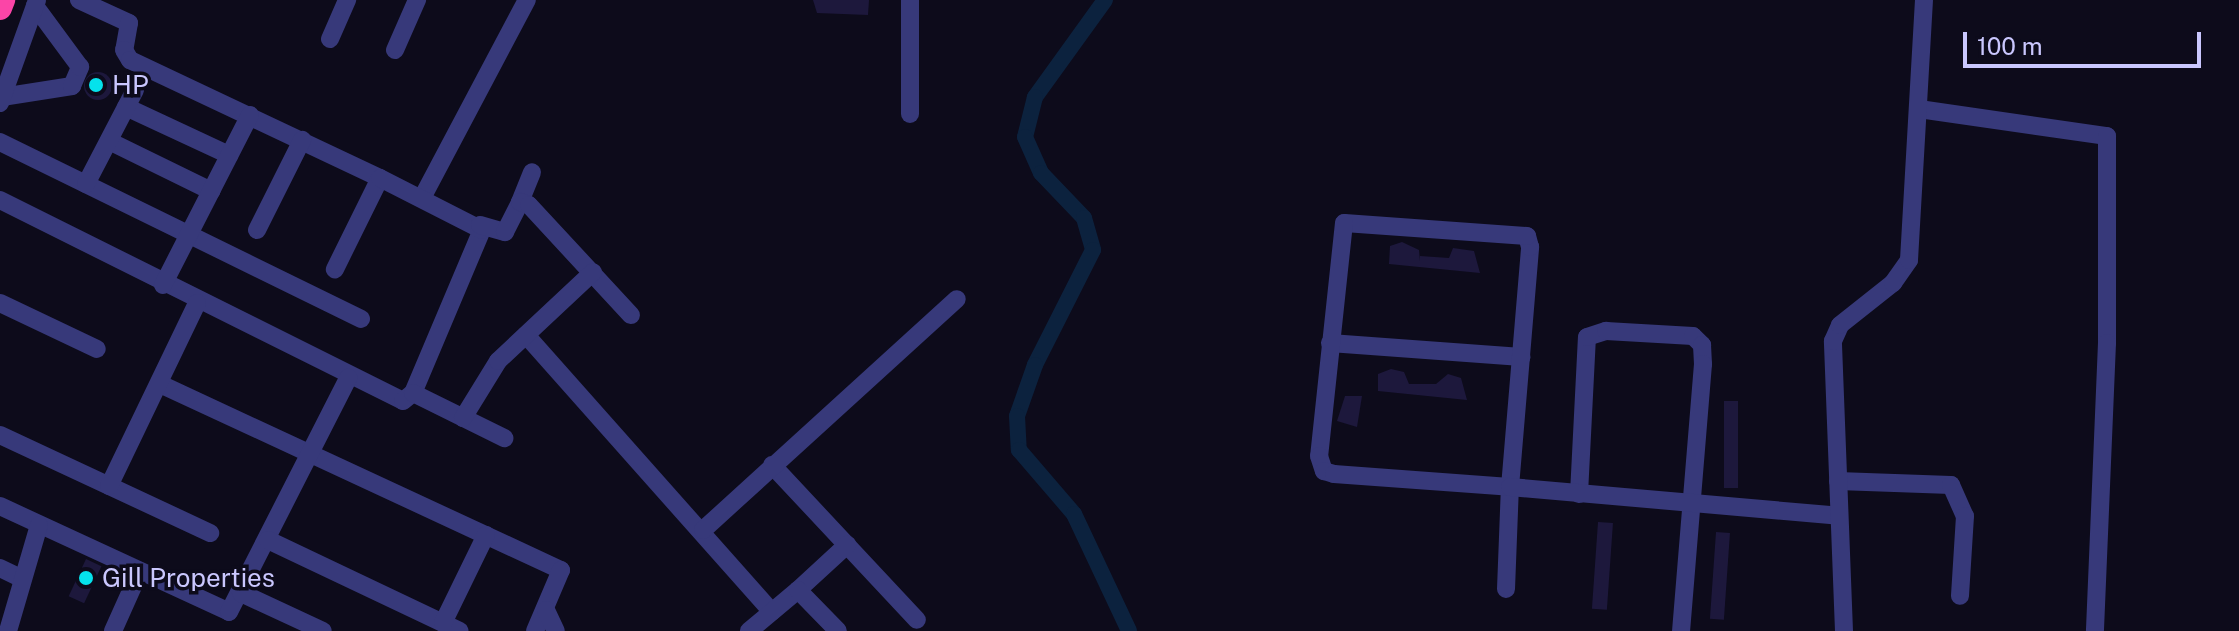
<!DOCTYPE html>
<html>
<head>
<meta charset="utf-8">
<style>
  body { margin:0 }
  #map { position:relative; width:2239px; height:631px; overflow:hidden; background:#0d0b1b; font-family:"Public Sans",sans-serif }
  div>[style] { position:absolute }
  .canal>* { height:16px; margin:-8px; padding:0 8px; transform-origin:8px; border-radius:8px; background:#0c223e }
  .building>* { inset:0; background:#1d183c; transform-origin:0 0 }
  .round { border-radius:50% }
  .minor>* { height:18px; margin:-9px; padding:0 9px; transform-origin:9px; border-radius:9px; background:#37397a }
  .highway>* { height:24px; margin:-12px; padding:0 12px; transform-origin:12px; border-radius:12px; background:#fb45a7 }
  .dots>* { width:22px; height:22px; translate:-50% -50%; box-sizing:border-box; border:4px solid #0d0b1b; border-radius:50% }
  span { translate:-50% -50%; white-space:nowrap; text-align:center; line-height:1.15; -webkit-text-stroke:7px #0d0b1b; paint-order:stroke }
  .poi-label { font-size:26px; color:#cac7fe }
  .left { translate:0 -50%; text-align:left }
  .scale { position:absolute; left:1963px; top:32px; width:238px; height:36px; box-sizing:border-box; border:4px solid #cac7fe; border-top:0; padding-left:10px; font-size:24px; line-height:28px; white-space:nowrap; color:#cac7fe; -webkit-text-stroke:6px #0d0b1b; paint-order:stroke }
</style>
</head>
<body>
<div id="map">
  <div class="canal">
    <i style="left:1105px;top:0;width:120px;rotate:125.8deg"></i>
    <i style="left:1035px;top:97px;width:41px;rotate:104deg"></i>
    <i style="left:1025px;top:137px;width:39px;rotate:66deg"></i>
    <i style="left:1041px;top:173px;width:62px;rotate:46.3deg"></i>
    <i style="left:1084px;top:218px;width:33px;rotate:74deg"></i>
    <i style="left:1093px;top:250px;width:129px;rotate:116.8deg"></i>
    <i style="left:1035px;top:365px;width:54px;rotate:109.4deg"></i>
    <i style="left:1017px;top:416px;width:34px;rotate:87deg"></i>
    <i style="left:1019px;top:450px;width:84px;rotate:49.3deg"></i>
    <i style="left:1074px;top:514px;width:129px;rotate:64.8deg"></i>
  </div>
  <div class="building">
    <i style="clip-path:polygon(813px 0,869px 0,868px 15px,817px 13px)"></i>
    <i class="round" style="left:84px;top:72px;width:28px;height:28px"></i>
    <i style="clip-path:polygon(1402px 242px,1419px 250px,1420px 261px,1420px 256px,1449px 258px,1453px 248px,1474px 251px,1480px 273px,1389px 264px,1390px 246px)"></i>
    <i style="clip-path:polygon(1391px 369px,1404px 372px,1409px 384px,1436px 384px,1448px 374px,1461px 378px,1467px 400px,1378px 391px,1378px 374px)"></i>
    <i style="clip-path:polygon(1345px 396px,1362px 396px,1357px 427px,1337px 421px)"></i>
    <i style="left:1724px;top:401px;width:14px;height:87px"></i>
    <i style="left:1598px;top:522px;width:15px;height:87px;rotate:4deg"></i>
    <i style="left:1716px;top:532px;width:14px;height:87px;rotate:4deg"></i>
    <i style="left:86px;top:559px;width:17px;height:41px;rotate:25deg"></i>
  </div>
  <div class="minor">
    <i style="left:79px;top:0;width:55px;rotate:24.7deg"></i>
    <i style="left:129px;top:23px;width:27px;rotate:100deg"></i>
    <i style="left:124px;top:50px;width:12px;rotate:59deg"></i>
    <i style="left:130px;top:60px;width:276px;rotate:25.3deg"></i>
    <i style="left:380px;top:178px;width:102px;rotate:116.3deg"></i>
    <i style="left:910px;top:0;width:114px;rotate:90deg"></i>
    <i style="left:330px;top:39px;width:43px;rotate:-66.4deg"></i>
    <i style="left:395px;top:50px;width:55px;rotate:-66.3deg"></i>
    <i style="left:2px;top:97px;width:71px;rotate:-8.9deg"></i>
    <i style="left:72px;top:86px;width:21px;rotate:-67deg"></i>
    <i style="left:80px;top:67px;width:76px;rotate:-126.4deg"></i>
    <i style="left:0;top:103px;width:109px;rotate:-70.2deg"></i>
    <i style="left:126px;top:107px;width:114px;rotate:25deg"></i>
    <i style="left:1919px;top:109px;width:190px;rotate:8.2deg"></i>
    <i style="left:2107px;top:136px;width:207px;rotate:90deg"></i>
    <i style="left:2107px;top:343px;width:288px;rotate:92.4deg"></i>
    <i style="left:109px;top:141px;width:114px;rotate:26.1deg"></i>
    <i style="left:0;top:142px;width:402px;rotate:26.1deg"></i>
    <i style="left:86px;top:184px;width:106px;rotate:-62.5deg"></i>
    <i style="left:422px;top:198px;width:224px;rotate:-62.1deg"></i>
    <i style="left:0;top:200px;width:450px;rotate:26.5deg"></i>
    <i style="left:403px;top:401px;width:13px;rotate:-39deg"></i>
    <i style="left:413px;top:393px;width:177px;rotate:-67.1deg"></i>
    <i style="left:482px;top:230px;width:114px;rotate:-153deg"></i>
    <i style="left:520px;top:202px;width:32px;rotate:-68deg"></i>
    <i style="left:480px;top:225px;width:26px;rotate:16deg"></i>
    <i style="left:505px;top:232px;width:34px;rotate:-63deg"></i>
    <i style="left:520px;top:202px;width:9px;rotate:18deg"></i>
    <i style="left:529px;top:205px;width:150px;rotate:47.2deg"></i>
    <i style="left:257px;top:230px;width:101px;rotate:-63.4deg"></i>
    <i style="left:163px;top:285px;width:191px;rotate:-62.9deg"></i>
    <i style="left:0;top:303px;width:107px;rotate:25.4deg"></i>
    <i style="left:526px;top:335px;width:370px;rotate:48.4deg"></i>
    <i style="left:1330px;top:343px;width:192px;rotate:4.2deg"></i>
    <i style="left:160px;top:384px;width:442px;rotate:24.9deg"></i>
    <i style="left:561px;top:570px;width:66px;rotate:113.1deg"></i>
    <i style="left:413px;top:393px;width:102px;rotate:26.3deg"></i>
    <i style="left:463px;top:418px;width:67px;rotate:-58.4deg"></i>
    <i style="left:498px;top:361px;width:130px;rotate:-43.1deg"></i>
    <i style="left:0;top:435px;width:232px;rotate:25deg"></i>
    <i style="left:772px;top:465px;width:212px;rotate:46.9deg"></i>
    <i style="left:1838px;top:481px;width:113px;rotate:2deg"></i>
    <i style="left:1951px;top:485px;width:34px;rotate:66deg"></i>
    <i style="left:1965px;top:516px;width:80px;rotate:93.6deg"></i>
    <i style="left:109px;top:486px;width:203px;rotate:-64.3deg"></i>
    <i style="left:1579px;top:494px;width:157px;rotate:-87.1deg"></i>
    <i style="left:1587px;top:337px;width:20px;rotate:-18deg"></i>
    <i style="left:1606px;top:331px;width:87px;rotate:3.3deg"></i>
    <i style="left:1693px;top:336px;width:13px;rotate:45deg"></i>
    <i style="left:1702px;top:345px;width:19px;rotate:87deg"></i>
    <i style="left:1703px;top:364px;width:268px;rotate:94.7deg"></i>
    <i style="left:0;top:506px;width:252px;rotate:24.8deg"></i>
    <i style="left:229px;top:612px;width:263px;rotate:-63deg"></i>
    <i style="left:703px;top:530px;width:343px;rotate:-42.3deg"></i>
    <i style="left:268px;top:540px;width:212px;rotate:25.4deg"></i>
    <i style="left:0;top:568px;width:25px;rotate:26deg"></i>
    <i style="left:1506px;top:589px;width:102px;rotate:-87.8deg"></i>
    <i style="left:1510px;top:487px;width:241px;rotate:-85.2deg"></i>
    <i style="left:1530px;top:247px;width:11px;rotate:-105deg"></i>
    <i style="left:1527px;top:236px;width:183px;rotate:-175.9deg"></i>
    <i style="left:1344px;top:223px;width:234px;rotate:96.1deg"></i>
    <i style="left:1319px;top:456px;width:16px;rotate:72deg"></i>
    <i style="left:1324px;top:471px;width:10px;rotate:17deg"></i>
    <i style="left:1334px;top:474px;width:176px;rotate:4.2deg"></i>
    <i style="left:1510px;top:487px;width:330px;rotate:5deg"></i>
    <i style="left:798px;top:590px;width:67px;rotate:-42.6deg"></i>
    <i style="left:241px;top:593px;width:90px;rotate:24.9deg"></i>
    <i style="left:546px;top:610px;width:23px;rotate:65deg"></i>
    <i style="left:443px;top:623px;width:98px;rotate:-64deg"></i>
    <i style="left:8px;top:631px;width:110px;rotate:-73.7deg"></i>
    <i style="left:113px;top:631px;width:64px;rotate:-65.9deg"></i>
    <i style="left:749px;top:631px;width:64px;rotate:-39.9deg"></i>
    <i style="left:798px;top:590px;width:57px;rotate:45.7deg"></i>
    <i style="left:1844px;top:631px;width:290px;rotate:-92.2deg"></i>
    <i style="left:1833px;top:341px;width:17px;rotate:-66deg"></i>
    <i style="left:1840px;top:325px;width:68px;rotate:-38.4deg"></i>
    <i style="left:1893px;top:283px;width:28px;rotate:-55deg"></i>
    <i style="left:1909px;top:260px;width:260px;rotate:-86.7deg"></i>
  </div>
  <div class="highway">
    <i style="left:0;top:8px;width:9px;rotate:-69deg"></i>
  </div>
  <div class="dots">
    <i style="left:96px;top:85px;background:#05e2ec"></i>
    <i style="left:86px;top:578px;background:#05e2ec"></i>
  </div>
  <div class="poi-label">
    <span class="left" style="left:112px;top:85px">HP</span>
    <span class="left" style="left:102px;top:578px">Gill Properties</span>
  </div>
  <div class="scale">100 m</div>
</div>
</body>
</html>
